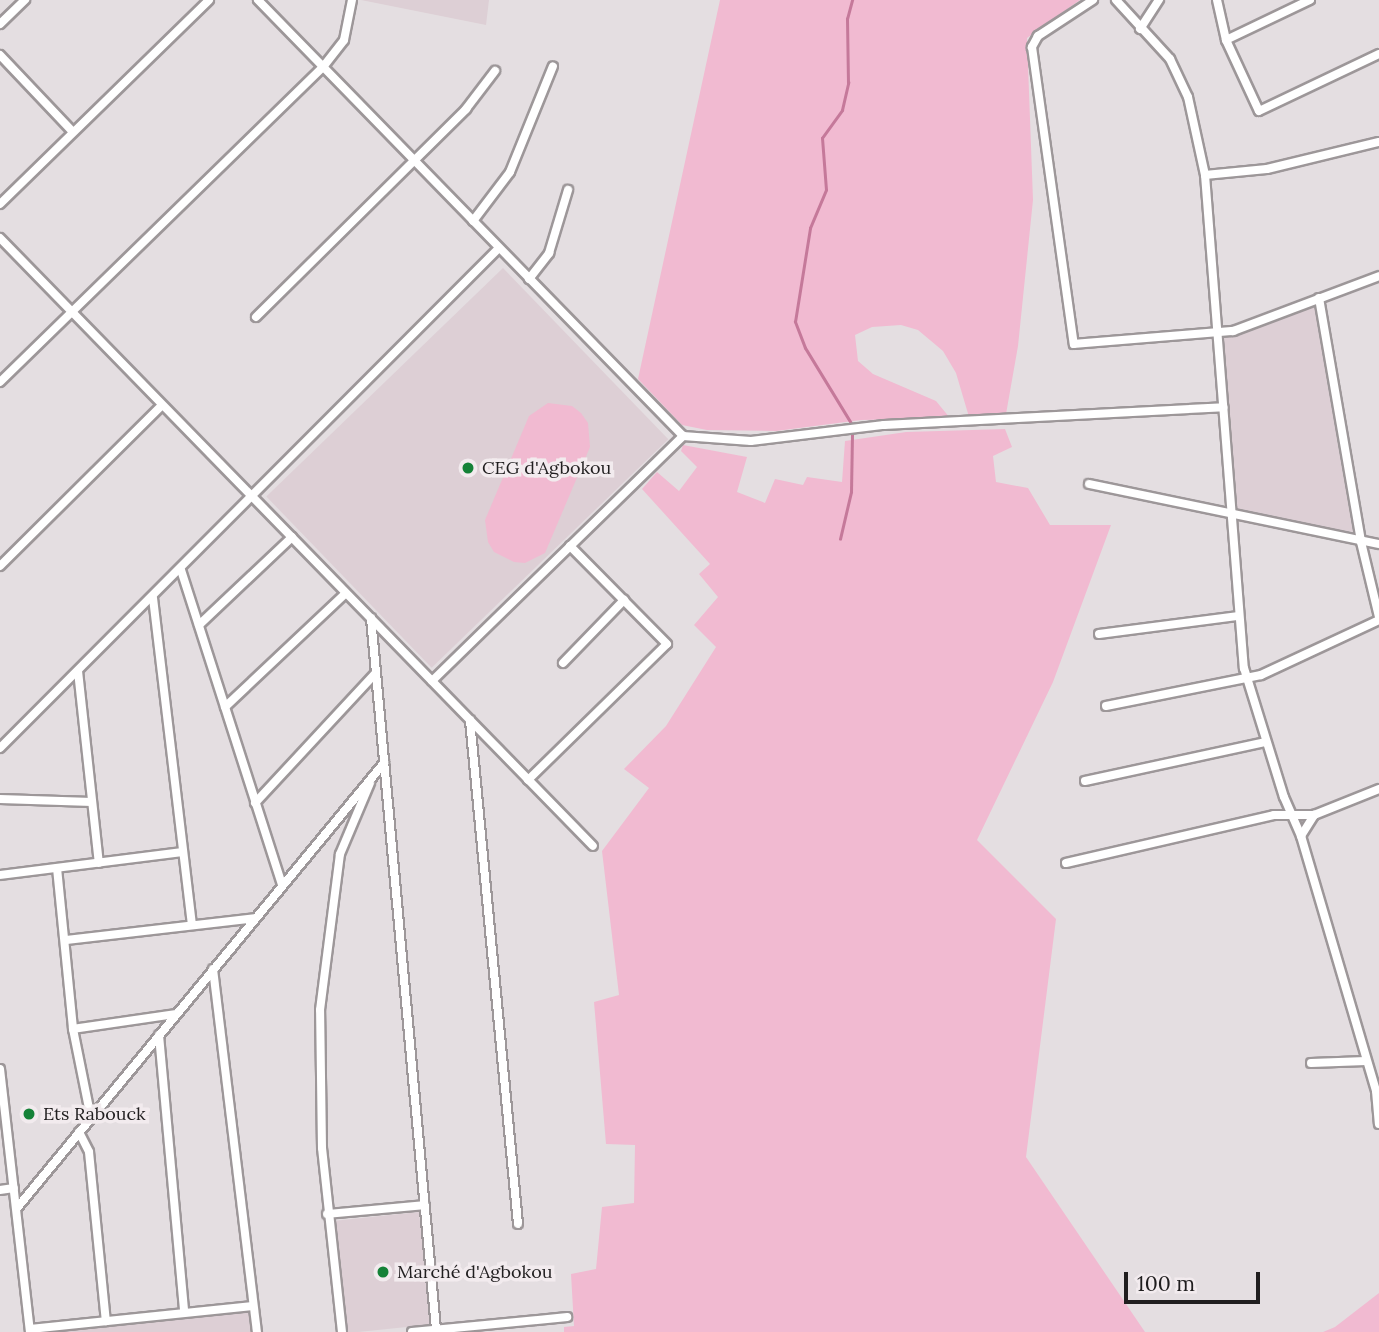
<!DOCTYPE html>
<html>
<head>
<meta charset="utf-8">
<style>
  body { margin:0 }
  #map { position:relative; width:1379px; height:1332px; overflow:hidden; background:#e4dee1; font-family:Lora,serif }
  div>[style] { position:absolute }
  .built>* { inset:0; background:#ddcfd5; transform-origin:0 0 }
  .green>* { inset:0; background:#f1bad1 }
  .stream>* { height:2.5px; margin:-1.25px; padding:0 1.25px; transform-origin:1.25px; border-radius:1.25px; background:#c5799a }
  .roads { filter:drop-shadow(2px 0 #9d9799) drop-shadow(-2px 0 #9d9799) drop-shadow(0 2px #9d9799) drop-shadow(0 -2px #9d9799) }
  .minor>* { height:8px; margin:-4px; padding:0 4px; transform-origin:4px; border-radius:4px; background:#fff }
  .dots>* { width:19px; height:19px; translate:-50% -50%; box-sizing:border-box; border:4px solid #f2ebee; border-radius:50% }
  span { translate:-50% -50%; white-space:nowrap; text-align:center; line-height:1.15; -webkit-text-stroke:7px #f2ebee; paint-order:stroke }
  .poi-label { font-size:18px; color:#201e1f }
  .left { translate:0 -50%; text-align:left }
  .scale { position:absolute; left:1124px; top:1272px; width:136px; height:32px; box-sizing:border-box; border:4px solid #201e1f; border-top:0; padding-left:9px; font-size:21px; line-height:24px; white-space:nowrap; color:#201e1f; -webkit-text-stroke:5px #f2ebee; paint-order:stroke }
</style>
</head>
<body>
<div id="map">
  <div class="built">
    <i style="clip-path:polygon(361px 0,489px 0,486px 25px)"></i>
    <i style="left:503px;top:268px;width:238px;height:329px;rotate:46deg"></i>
    <i style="clip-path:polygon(1314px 304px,1353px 532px,1237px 512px,1221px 338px)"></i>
    <i style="left:419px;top:1212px;width:113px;height:84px;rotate:84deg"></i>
    <i style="clip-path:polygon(250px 1306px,254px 1332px,36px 1332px)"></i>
  </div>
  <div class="green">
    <i style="clip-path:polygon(720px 0,1080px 0,1027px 38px,1033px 200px,1018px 346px,1006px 414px,969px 417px,956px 373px,943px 351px,918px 330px,901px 325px,872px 327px,855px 335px,858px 361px,873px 374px,936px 401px,950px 418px,861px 420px,776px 431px,707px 430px,682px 425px,638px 379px)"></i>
    <i style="clip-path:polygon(548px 403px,572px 406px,581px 413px,588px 423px,590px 447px,545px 553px,525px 563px,514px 562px,494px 552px,488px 542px,485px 520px,529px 416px)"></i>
    <i style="clip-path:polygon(1005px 429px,1012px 447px,993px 456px,996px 482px,1028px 488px,1050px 525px,1111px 525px,1053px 682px,977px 840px,1056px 919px,1026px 1157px,1145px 1332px,564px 1332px,564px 1327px,574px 1326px,571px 1274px,596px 1269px,602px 1207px,634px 1203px,635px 1145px,606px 1144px,594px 1002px,619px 995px,602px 851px,649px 788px,624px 769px,666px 726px,716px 647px,694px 625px,718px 597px,699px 574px,710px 564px,642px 489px,657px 472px,679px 491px,697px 467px,681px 451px,683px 445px,747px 457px,737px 492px,765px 503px,775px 479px,803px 485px,807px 477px,842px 482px,845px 441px,906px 432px)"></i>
    <i style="clip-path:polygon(1379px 1293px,1379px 1332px,1323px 1332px,1335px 1327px)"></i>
  </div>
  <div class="stream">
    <i style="left:852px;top:425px;width:90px;rotate:-121.4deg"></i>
    <i style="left:805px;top:348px;width:28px;rotate:-111deg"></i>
    <i style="left:795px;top:322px;width:95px;rotate:-80.9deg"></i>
    <i style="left:810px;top:228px;width:41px;rotate:-67.2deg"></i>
    <i style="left:826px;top:190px;width:52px;rotate:-94.4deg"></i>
    <i style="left:822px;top:138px;width:34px;rotate:-54deg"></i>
    <i style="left:842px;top:110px;width:28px;rotate:-77deg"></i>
    <i style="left:848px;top:83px;width:64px;rotate:-90.9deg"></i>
    <i style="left:847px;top:19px;width:20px;rotate:-75deg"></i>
    <i style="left:840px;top:539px;width:48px;rotate:-76.8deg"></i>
    <i style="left:851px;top:492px;width:60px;rotate:-89deg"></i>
  </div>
  <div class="roads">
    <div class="minor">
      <i style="left:258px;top:0;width:609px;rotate:45.73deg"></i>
      <i style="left:683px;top:436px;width:68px;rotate:4.2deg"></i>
      <i style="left:751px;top:441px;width:134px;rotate:-6.9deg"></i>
      <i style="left:884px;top:425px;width:340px;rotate:-3deg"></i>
      <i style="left:1093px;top:0;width:66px;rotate:146.8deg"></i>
      <i style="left:1038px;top:36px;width:13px;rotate:119deg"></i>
      <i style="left:1032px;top:47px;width:300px;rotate:82deg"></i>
      <i style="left:1074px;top:344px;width:160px;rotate:-4.7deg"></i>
      <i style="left:1233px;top:331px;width:156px;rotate:-20.6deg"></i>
      <i style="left:1116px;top:0;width:80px;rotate:47.5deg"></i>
      <i style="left:1170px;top:59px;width:42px;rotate:64.7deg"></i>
      <i style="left:1188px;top:97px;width:80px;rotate:77.7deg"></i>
      <i style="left:1205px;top:175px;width:495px;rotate:85.5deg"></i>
      <i style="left:1244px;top:668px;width:135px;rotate:72.8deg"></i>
      <i style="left:1284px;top:797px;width:43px;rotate:66.4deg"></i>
      <i style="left:1301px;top:836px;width:266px;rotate:73.6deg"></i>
      <i style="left:1376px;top:1091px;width:33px;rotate:85deg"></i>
      <i style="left:1217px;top:0;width:41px;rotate:77.3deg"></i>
      <i style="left:1226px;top:40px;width:78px;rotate:65.1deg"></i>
      <i style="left:1259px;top:111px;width:133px;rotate:-25.4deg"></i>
      <i style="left:0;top:24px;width:35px;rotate:-44deg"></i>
      <i style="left:1140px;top:29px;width:35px;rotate:-57deg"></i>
      <i style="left:1226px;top:40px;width:93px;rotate:-25.5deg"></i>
      <i style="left:0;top:55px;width:105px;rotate:46.5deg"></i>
      <i style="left:1205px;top:175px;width:62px;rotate:-5.5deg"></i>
      <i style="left:1267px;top:169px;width:115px;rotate:-13.6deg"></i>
      <i style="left:0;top:204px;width:292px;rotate:-44.3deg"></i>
      <i style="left:473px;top:221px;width:61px;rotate:-52.9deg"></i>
      <i style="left:510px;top:172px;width:114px;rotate:-67.9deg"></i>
      <i style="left:0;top:238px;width:849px;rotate:45.72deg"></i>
      <i style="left:529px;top:279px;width:33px;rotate:-52deg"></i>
      <i style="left:549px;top:253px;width:66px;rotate:-73.2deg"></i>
      <i style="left:1319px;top:298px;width:248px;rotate:80.2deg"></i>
      <i style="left:1361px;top:542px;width:77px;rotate:76.5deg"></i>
      <i style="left:256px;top:317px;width:296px;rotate:-44.7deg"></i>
      <i style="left:466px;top:109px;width:48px;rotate:-52.7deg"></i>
      <i style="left:0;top:382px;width:451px;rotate:-44.3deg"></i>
      <i style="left:323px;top:67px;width:34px;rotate:-52deg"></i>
      <i style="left:344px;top:40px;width:41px;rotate:-78.7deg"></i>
      <i style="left:1089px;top:484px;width:296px;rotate:11.7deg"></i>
      <i style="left:0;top:566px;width:228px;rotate:-44.8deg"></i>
      <i style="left:181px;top:570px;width:331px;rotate:72.2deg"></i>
      <i style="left:153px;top:598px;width:328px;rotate:83.2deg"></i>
      <i style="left:371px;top:618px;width:715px;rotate:84.78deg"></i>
      <i style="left:199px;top:625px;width:128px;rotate:-43.4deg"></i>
      <i style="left:1099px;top:634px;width:139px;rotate:-7.4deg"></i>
      <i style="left:563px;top:663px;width:88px;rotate:-45.9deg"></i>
      <i style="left:78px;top:671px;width:193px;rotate:83.8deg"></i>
      <i style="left:432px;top:681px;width:351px;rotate:-44.3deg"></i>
      <i style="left:1106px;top:706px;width:158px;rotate:-11.3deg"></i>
      <i style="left:1261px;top:675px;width:130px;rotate:-25deg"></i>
      <i style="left:225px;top:707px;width:166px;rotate:-43.3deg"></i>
      <i style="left:470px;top:720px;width:506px;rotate:84.56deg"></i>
      <i style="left:0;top:748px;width:706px;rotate:-45.06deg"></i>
      <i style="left:528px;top:780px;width:194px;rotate:-44.4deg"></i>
      <i style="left:667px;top:644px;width:138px;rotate:-134.7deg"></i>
      <i style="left:1085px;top:781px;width:184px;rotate:-12.2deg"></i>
      <i style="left:0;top:799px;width:92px;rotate:1.9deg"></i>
      <i style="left:255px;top:803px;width:176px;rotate:-47.1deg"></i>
      <i style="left:1301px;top:836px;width:25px;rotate:-58deg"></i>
      <i style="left:1314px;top:815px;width:70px;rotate:-21.8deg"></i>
      <i style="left:1066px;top:863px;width:213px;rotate:-13deg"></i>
      <i style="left:1274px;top:815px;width:40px"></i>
      <i style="left:57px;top:868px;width:162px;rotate:84.3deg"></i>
      <i style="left:73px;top:1029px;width:91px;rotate:78.6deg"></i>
      <i style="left:0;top:875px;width:184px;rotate:-7.2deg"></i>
      <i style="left:66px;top:940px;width:190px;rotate:-6.6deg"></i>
      <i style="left:213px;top:969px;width:366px;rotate:83.1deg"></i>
      <i style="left:73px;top:1029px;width:104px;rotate:-8.3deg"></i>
      <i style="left:159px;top:1035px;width:278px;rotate:84.8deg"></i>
      <i style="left:1311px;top:1063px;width:55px;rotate:-2.1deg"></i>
      <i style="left:0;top:1069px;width:265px;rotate:83.5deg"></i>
      <i style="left:79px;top:1132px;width:22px;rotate:63deg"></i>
      <i style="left:89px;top:1152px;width:170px;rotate:84.3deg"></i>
      <i style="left:0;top:1190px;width:14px;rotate:-8deg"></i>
      <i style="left:17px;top:1208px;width:577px;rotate:-50.49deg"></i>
      <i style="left:327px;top:1214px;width:98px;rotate:-5.2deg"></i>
      <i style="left:30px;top:1329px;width:224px;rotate:-5.9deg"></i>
      <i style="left:342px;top:1332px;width:185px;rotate:-96.2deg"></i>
      <i style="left:322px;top:1148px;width:138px;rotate:-90.8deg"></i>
      <i style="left:320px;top:1010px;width:157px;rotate:-82.7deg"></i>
      <i style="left:340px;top:854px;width:77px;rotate:-67.1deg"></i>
      <i style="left:412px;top:1332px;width:156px;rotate:-5.5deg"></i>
    </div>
  </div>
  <div class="dots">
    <i style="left:468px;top:468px;background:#158238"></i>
    <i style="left:29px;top:1114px;background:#158238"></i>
    <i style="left:383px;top:1272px;background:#158238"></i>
  </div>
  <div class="poi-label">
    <span class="left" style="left:482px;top:468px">CEG d'Agbokou</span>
    <span class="left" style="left:43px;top:1114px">Ets Rabouck</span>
    <span class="left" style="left:397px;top:1272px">Marché d'Agbokou</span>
  </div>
  <div class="scale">100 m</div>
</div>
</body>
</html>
